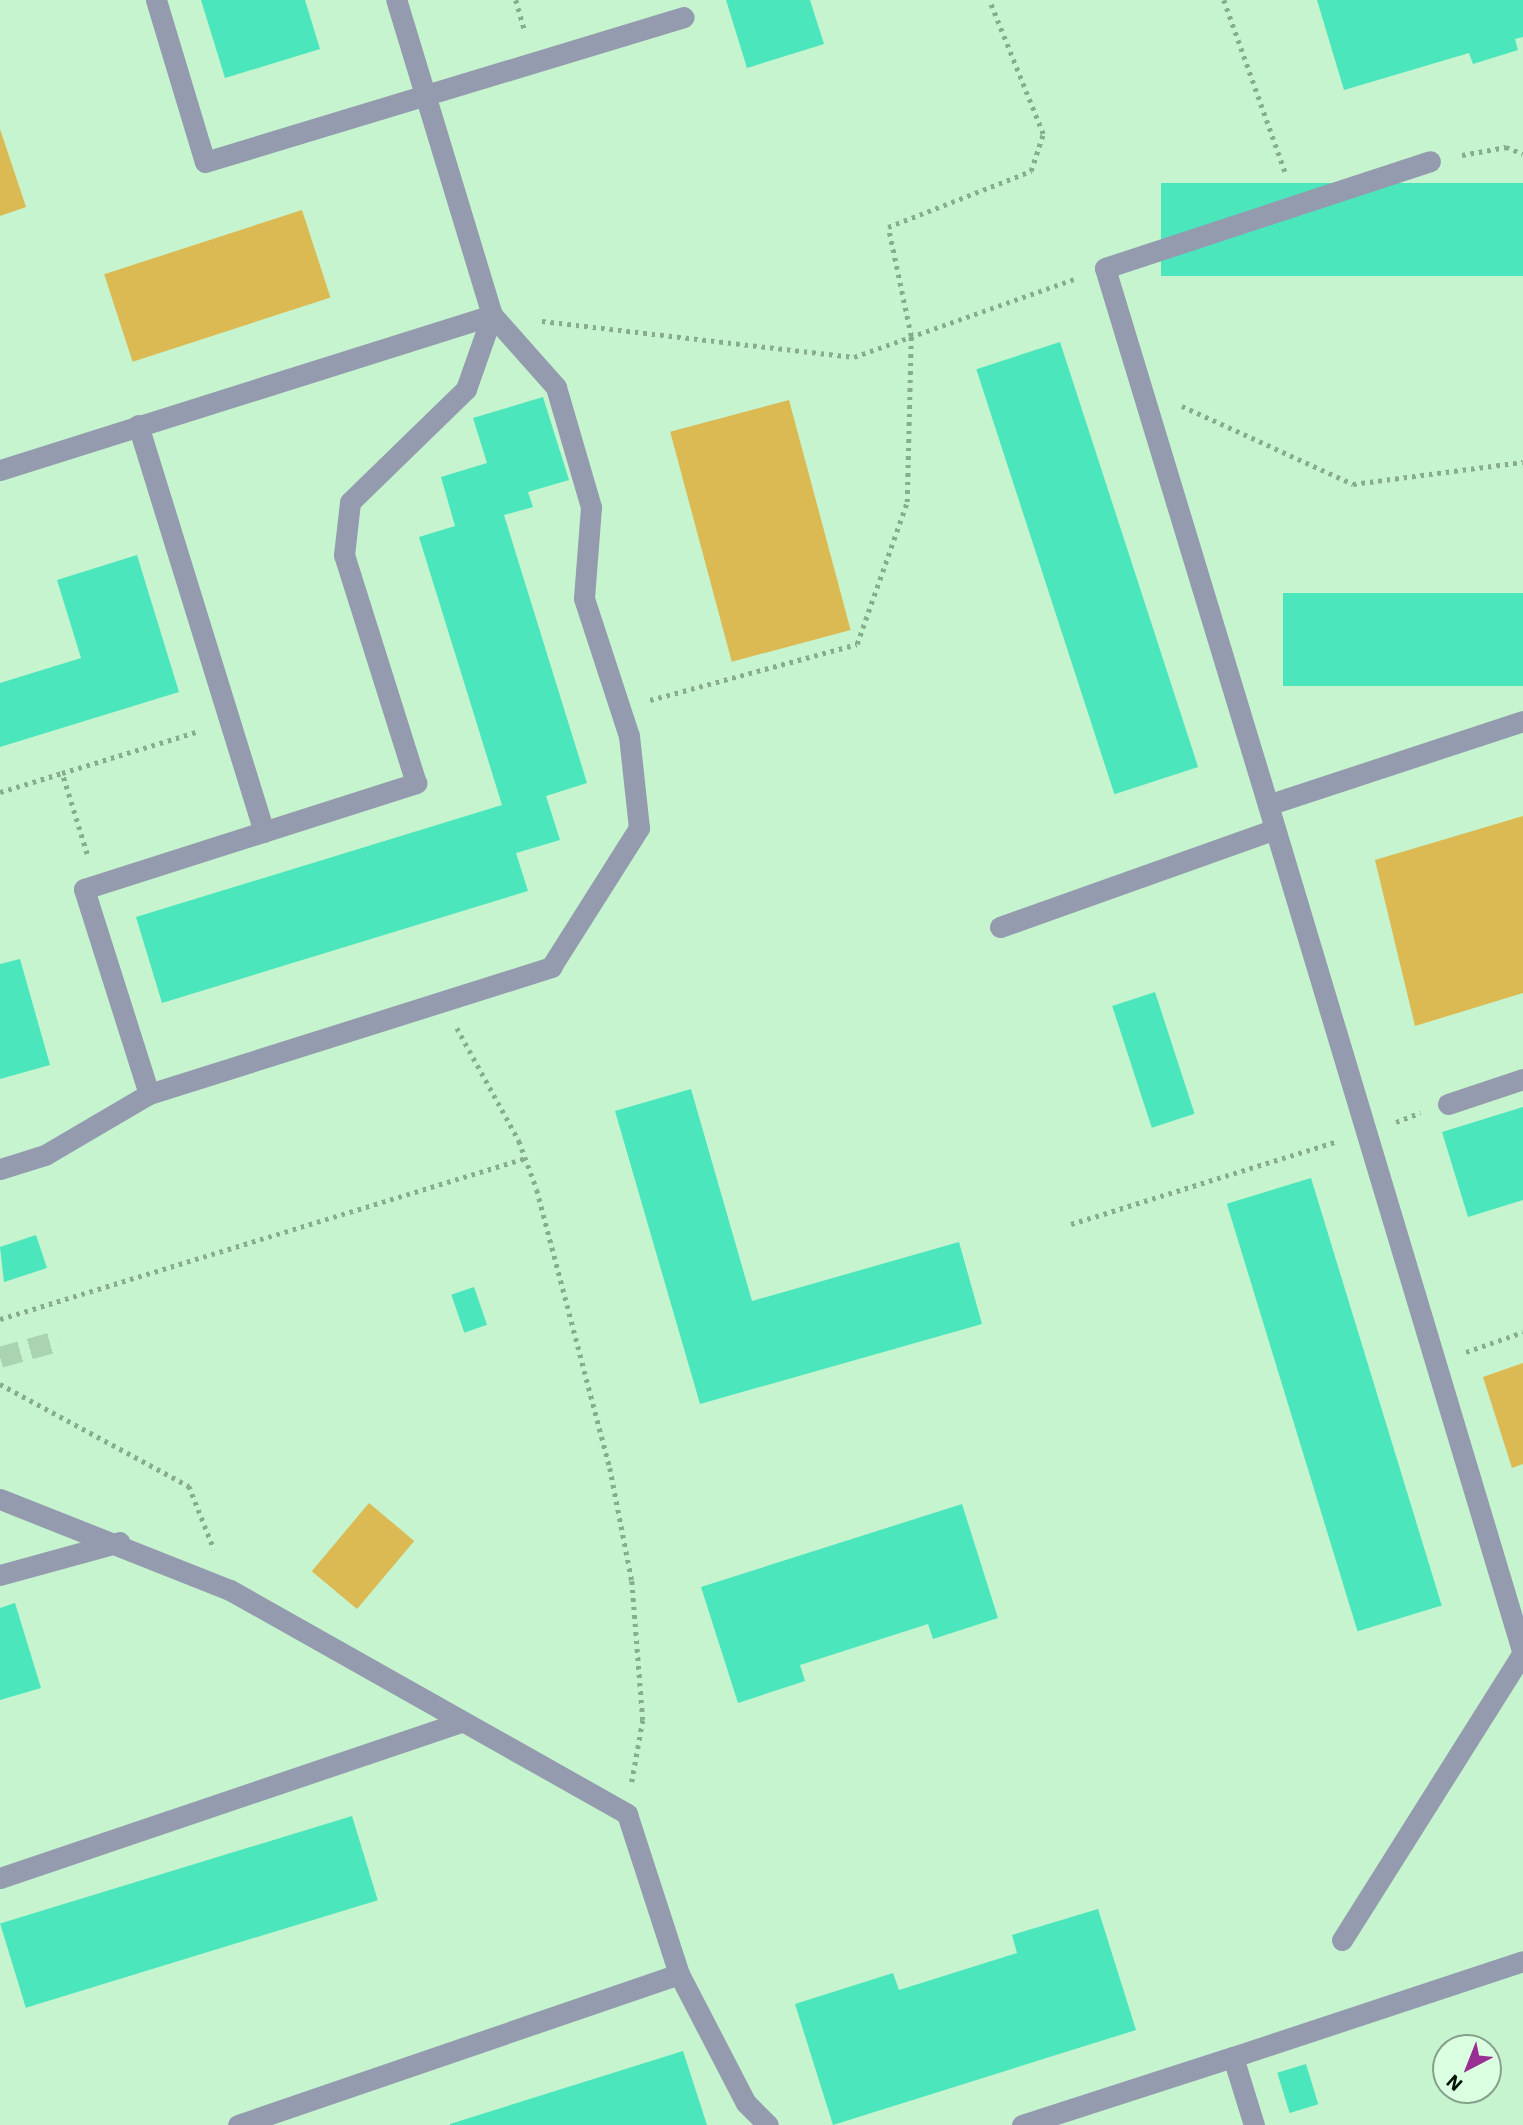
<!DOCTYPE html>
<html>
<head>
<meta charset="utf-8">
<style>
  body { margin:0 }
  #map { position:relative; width:1523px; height:2125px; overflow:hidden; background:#c6f4cf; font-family:"IBM Plex Sans",sans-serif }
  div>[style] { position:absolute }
  .green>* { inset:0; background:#dbb953; transform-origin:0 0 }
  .building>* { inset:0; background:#4be6bc; transform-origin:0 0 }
  .minor-tunnel>* { height:21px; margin-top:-10.5px; transform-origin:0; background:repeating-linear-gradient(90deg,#a9d3b1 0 21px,transparent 0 31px) }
  .path>* { height:4.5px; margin-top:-2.25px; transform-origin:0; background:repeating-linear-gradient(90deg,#87ac8f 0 3.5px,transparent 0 8.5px) }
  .minor>* { height:21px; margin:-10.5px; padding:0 10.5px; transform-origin:10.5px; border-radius:10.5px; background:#949baf }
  span { translate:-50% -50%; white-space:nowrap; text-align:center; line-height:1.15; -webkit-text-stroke:5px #daffe1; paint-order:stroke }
  .north { position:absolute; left:1432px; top:2034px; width:70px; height:70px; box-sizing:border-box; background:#daffe1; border:2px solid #85a18b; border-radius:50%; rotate:222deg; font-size:19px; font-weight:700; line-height:28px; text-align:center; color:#051509 }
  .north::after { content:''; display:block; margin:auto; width:24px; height:32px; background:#992f92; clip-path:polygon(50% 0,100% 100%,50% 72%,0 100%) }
</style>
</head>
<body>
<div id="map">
  <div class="green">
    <i style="clip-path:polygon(0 129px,26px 207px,0 216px)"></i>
    <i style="left:302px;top:210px;width:92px;height:208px;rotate:72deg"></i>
    <i style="left:789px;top:400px;width:238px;height:123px;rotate:75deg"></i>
    <i style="clip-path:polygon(1523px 816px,1523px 993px,1415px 1026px,1375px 860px)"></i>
    <i style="clip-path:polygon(1523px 1363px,1523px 1464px,1512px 1468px,1483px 1377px)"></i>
    <i style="left:369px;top:1503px;width:59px;height:89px;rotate:40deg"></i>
  </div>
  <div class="building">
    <i style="clip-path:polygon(201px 0,305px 0,320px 49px,225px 78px)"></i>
    <i style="clip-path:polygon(726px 0,810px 0,824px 44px,747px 68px)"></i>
    <i style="clip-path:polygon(1317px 0,1523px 0,1523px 37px,1515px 39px,1518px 50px,1473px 64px,1469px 53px,1344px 90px)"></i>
    <i style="left:1523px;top:183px;width:93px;height:362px;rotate:90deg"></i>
    <i style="left:1060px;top:342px;width:447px;height:88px;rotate:72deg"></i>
    <i style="clip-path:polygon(543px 397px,569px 480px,528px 492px,533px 507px,504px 515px,587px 783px,546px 796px,560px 840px,516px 853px,528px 891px,162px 1003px,136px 917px,502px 805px,419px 537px,455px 526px,441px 477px,487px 463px,473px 418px)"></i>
    <i style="clip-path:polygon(137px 555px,179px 692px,0 747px,0 683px,81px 658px,57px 580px)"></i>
    <i style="left:1523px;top:593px;width:93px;height:240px;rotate:90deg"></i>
    <i style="clip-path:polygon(20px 959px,50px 1065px,0 1079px,0 964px)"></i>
    <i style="left:1155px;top:992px;width:128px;height:45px;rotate:72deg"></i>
    <i style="clip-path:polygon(691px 1089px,752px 1301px,959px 1242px,982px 1324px,700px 1404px,615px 1111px)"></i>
    <i style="clip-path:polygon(1523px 1107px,1523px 1200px,1468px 1217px,1442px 1132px)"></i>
    <i style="left:1311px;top:1178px;width:447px;height:88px;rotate:73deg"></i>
    <i style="clip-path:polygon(36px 1235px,47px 1268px,4px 1282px,0 1247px)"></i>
    <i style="left:474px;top:1287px;width:40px;height:24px;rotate:71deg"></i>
    <i style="clip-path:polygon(962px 1504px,998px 1618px,933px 1639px,928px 1624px,800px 1665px,805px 1681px,738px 1703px,701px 1587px)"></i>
    <i style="clip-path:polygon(15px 1603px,41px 1688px,0 1700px,0 1608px)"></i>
    <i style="left:352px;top:1816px;width:88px;height:368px;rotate:73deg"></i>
    <i style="clip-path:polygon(1098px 1909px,1136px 2030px,833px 2125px,795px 2004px,893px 1973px,899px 1990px,1017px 1953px,1012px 1935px)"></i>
    <i style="clip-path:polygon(683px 2051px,707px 2125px,450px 2125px,450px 2124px)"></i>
    <i style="left:1306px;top:2064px;width:42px;height:30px;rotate:73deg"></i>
  </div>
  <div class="minor-tunnel">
    <i style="left:0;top:1357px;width:62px;rotate:-15.8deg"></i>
  </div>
  <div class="path">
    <i style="left:516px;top:0;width:32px;rotate:74deg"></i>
    <i style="left:1224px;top:0;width:185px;rotate:70.4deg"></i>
    <i style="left:1462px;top:155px;width:45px;rotate:-10.3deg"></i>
    <i style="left:1506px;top:147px;width:18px;rotate:22deg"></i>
    <i style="left:542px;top:321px;width:314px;rotate:6.6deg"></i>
    <i style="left:854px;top:357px;width:237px;rotate:-19.5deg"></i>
    <i style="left:1182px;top:406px;width:188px;rotate:24.5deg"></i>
    <i style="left:1353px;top:484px;width:171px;rotate:-7.4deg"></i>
    <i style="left:650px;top:700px;width:214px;rotate:-15.1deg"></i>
    <i style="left:857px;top:644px;width:151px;rotate:-70.6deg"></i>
    <i style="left:907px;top:502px;width:166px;rotate:-88.6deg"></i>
    <i style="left:911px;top:336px;width:111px;rotate:-101.9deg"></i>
    <i style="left:888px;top:227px;width:154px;rotate:-21.4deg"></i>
    <i style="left:1031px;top:171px;width:39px;rotate:-72deg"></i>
    <i style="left:1043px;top:134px;width:144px;rotate:-111.9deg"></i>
    <i style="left:0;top:792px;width:65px;rotate:-17deg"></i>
    <i style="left:87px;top:854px;width:85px;rotate:-107.2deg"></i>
    <i style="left:62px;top:773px;width:143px;rotate:-17deg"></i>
    <i style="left:457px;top:1028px;width:129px;rotate:61.2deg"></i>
    <i style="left:519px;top:1141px;width:52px;rotate:69.8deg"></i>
    <i style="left:537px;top:1190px;width:287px;rotate:75.3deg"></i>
    <i style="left:610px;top:1468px;width:115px;rotate:79deg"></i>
    <i style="left:632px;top:1581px;width:139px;rotate:85.5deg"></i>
    <i style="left:643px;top:1720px;width:63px;rotate:100.1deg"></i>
    <i style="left:1396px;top:1122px;width:26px;rotate:-21deg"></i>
    <i style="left:1071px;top:1224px;width:279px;rotate:-17.3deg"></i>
    <i style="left:0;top:1319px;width:550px;rotate:-17.02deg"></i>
    <i style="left:1466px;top:1352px;width:60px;rotate:-19.3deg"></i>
    <i style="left:0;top:1384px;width:215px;rotate:28.4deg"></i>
    <i style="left:189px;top:1486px;width:68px;rotate:68.4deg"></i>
  </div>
  <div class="minor">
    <i style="left:156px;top:0;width:169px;rotate:73.2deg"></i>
    <i style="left:205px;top:162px;width:500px;rotate:-16.84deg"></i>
    <i style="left:138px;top:425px;width:426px;rotate:72.8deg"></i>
    <i style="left:0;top:470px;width:516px;rotate:-17.49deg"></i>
    <i style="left:1523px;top:721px;width:268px;rotate:161.8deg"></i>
    <i style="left:1268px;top:805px;width:886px;rotate:73.28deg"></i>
    <i style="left:1268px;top:805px;width:561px;rotate:-106.89deg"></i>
    <i style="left:1105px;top:268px;width:342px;rotate:-18.2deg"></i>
    <i style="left:1000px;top:927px;width:292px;rotate:-19.6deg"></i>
    <i style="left:149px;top:1094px;width:215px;rotate:-107.6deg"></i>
    <i style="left:84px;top:889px;width:349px;rotate:-17.7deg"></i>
    <i style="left:416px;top:783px;width:239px;rotate:-107.5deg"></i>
    <i style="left:344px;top:555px;width:53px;rotate:-83.5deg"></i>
    <i style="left:350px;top:502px;width:162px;rotate:-44.2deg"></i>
    <i style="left:466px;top:389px;width:78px;rotate:-70.6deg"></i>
    <i style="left:1448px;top:1104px;width:79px;rotate:-18.4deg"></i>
    <i style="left:0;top:1169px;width:47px;rotate:-17.3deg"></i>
    <i style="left:45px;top:1155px;width:121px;rotate:-30.4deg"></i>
    <i style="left:149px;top:1094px;width:422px;rotate:-17.5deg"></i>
    <i style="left:551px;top:967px;width:165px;rotate:-57.7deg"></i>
    <i style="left:639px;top:828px;width:93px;rotate:-96.2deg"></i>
    <i style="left:629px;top:736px;width:145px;rotate:-108.1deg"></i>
    <i style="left:584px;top:598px;width:91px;rotate:-85.6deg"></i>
    <i style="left:591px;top:507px;width:125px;rotate:-106.3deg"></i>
    <i style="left:556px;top:387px;width:96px;rotate:-131.6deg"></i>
    <i style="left:492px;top:315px;width:329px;rotate:-106.9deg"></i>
    <i style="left:0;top:1499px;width:247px;rotate:21.6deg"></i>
    <i style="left:230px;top:1590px;width:456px;rotate:29.4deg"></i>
    <i style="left:627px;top:1814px;width:168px;rotate:72deg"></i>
    <i style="left:679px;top:1974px;width:466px;rotate:161.1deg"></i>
    <i style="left:0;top:1575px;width:124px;rotate:-15.4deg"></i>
    <i style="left:0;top:1878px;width:484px;rotate:-18.7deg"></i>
    <i style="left:1342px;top:1940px;width:339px;rotate:-57.8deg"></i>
    <i style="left:679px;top:1974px;width:145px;rotate:62.6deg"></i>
    <i style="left:746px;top:2103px;width:31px;rotate:45deg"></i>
    <i style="left:1022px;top:2125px;width:222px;rotate:-17.9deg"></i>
    <i style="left:1254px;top:2125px;width:71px;rotate:-107.2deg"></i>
    <i style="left:1233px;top:2057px;width:305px;rotate:-18.3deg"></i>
  </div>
  <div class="north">N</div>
</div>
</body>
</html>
